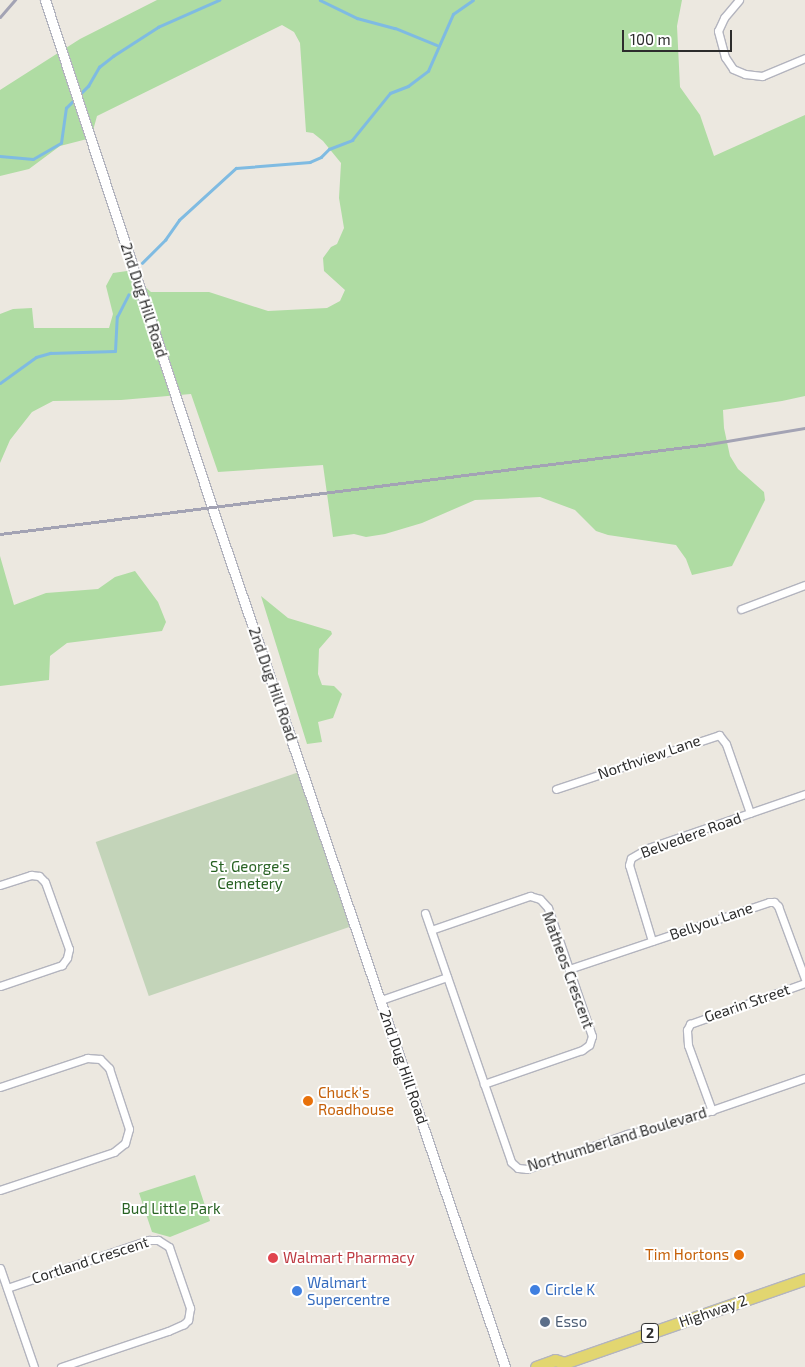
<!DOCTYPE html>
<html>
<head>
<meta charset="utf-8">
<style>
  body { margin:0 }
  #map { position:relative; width:805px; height:1367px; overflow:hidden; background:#ece8e0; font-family:"Exo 2",sans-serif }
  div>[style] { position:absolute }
  .green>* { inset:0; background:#afdca3 }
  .cemetery>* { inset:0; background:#c3d4b9; transform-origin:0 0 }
  .stream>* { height:2.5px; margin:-1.25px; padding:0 1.25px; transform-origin:1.25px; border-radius:1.25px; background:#7fbbe2 }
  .roads { filter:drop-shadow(1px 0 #b3b4be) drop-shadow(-1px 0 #b3b4be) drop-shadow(0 1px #b3b4be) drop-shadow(0 -1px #b3b4be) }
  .minor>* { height:7px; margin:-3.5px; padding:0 3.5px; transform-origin:3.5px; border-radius:3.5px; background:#fff }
  .tertiary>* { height:9px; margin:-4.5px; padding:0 4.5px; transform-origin:4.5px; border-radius:4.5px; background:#fff }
  .primary>* { height:11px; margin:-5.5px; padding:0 5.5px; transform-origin:5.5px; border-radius:5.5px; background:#e2d670 }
  .rail>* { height:2.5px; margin:-1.25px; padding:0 1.25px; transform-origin:1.25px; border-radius:1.25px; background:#a3a3b4 }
  .dots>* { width:14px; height:14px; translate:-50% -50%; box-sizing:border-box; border:2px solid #fff; border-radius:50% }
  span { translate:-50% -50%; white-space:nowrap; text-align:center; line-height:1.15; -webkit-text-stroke:4px #fff; paint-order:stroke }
  .shield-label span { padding:1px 4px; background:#fff; border:1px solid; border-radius:4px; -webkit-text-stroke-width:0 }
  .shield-label { font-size:14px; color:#2c2c2c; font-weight:700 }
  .street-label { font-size:15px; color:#2c2c2c }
  .park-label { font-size:15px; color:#286223 }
  .food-label { font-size:15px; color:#c56008 }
  .left { translate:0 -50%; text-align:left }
  .right { translate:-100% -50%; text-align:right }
  .health-label { font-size:15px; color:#be3a42 }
  .shop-label { font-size:15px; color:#366cbe }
  .service-label { font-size:15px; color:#4e5e75 }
  .scale { position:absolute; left:622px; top:30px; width:110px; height:22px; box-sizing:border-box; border:2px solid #2c2c2c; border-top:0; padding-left:6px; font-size:15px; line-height:18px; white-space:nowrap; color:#2c2c2c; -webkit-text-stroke:4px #fff; paint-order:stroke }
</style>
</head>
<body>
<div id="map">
  <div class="green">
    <i style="clip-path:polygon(157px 0,682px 0,677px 26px,680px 87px,700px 115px,714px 156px,805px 115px,805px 396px,782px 401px,723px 410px,724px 428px,730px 456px,738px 469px,764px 492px,765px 500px,732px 566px,692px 575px,686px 559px,676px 545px,608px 535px,596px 531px,575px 510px,540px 497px,475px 500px,422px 523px,385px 534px,366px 537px,354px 534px,333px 537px,323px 465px,218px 472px,191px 394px,121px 400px,53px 401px,32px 412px,10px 440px,0 463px,0 314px,13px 309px,32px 308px,34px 328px,109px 328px,113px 314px,106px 286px,113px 273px,127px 271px,151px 292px,209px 292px,268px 311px,327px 308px,340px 301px,345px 290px,324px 271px,323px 258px,331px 247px,337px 244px,344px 228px,339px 198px,341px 163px,323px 141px,313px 133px,306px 132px,300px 43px,294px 32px,282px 25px,97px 116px,91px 138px,60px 146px,29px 169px,0 176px,0 90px,80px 39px)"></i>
    <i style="clip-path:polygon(0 556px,14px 605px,46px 593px,98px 589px,115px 577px,135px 571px,158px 602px,166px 622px,162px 631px,67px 643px,50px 656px,49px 680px,0 686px)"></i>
    <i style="clip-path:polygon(261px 596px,288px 618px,331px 631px,332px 634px,319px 649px,318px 674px,322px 685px,334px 686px,342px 694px,333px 718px,318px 722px,322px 742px,307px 744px)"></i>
    <i style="clip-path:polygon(195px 1175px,210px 1221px,170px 1237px,152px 1232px,139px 1193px)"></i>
  </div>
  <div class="cemetery">
    <i style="left:299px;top:772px;width:163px;height:215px;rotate:71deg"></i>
  </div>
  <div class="stream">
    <i style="left:320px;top:0;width:41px;rotate:25.9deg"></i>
    <i style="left:357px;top:18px;width:39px;rotate:15deg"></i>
    <i style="left:395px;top:28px;width:45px;rotate:22deg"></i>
    <i style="left:79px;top:95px;width:13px;rotate:-45deg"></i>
    <i style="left:88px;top:86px;width:22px;rotate:-60deg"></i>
    <i style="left:99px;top:67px;width:18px;rotate:-38deg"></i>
    <i style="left:113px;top:56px;width:54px;rotate:-32.8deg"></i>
    <i style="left:158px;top:27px;width:67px;rotate:-23.9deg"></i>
    <i style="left:0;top:156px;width:33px;rotate:5deg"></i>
    <i style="left:33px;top:159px;width:32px;rotate:-30deg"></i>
    <i style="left:61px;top:143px;width:35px;rotate:-82deg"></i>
    <i style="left:66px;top:108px;width:13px;rotate:-45deg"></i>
    <i style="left:142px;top:263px;width:33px;rotate:-45deg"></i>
    <i style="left:165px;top:240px;width:24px;rotate:-55deg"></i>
    <i style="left:179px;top:220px;width:77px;rotate:-42.4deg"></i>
    <i style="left:236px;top:168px;width:74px;rotate:-4.6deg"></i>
    <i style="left:310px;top:162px;width:12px;rotate:-24deg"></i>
    <i style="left:321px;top:157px;width:11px;rotate:-45deg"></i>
    <i style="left:329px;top:149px;width:25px;rotate:-21deg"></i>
    <i style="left:352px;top:140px;width:60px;rotate:-51deg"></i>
    <i style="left:390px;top:93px;width:19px;rotate:-21deg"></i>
    <i style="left:408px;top:86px;width:25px;rotate:-37deg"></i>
    <i style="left:428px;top:71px;width:62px;rotate:-66.3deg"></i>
    <i style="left:453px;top:14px;width:24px;rotate:-35deg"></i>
    <i style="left:0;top:383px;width:44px;rotate:-35.8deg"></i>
    <i style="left:36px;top:357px;width:15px;rotate:-16deg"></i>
    <i style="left:50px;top:353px;width:65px;rotate:-1.8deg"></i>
    <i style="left:115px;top:351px;width:34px;rotate:-87deg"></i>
    <i style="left:117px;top:317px;width:25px;rotate:-63deg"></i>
  </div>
  <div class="roads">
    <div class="minor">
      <i style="left:739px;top:0;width:23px;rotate:130deg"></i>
      <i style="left:724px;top:18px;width:14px;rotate:115deg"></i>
      <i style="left:718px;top:31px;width:27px;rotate:75deg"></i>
      <i style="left:725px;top:57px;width:14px;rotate:56deg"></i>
      <i style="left:733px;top:69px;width:13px;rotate:23deg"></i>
      <i style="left:745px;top:74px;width:17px;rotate:7deg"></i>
      <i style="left:762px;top:76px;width:47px;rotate:-22.7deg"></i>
      <i style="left:741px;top:609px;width:68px;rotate:-20.6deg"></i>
      <i style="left:556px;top:789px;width:172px;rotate:-18.3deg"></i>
      <i style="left:719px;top:735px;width:11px;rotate:52deg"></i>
      <i style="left:726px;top:744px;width:73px;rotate:70.8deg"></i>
      <i style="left:0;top:885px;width:33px;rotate:-18deg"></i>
      <i style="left:31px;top:875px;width:8px;rotate:7deg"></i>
      <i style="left:39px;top:876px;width:8px;rotate:45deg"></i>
      <i style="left:45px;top:882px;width:71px;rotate:70.3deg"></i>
      <i style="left:69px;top:949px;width:9px;rotate:103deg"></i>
      <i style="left:67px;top:958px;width:9px;rotate:126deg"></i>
      <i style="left:62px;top:965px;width:65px;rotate:161.3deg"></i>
      <i style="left:425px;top:913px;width:263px;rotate:70.9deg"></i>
      <i style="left:511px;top:1162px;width:9px;rotate:41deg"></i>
      <i style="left:518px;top:1168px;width:9px;rotate:6deg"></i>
      <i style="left:527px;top:1169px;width:106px;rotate:-19.3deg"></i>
      <i style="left:627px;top:1134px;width:40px;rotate:-12deg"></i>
      <i style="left:666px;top:1126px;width:147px;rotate:-19.1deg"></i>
      <i style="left:431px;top:930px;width:105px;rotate:-19deg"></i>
      <i style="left:530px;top:896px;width:10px;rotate:17deg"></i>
      <i style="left:540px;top:899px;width:12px;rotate:48deg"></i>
      <i style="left:548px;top:908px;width:65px;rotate:71deg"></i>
      <i style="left:569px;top:969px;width:71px;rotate:71.1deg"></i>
      <i style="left:592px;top:1036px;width:9px;rotate:108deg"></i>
      <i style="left:589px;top:1045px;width:9px;rotate:144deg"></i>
      <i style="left:582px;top:1050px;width:104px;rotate:160.9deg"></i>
      <i style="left:652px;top:941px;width:79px;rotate:-106.8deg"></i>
      <i style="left:629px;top:865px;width:7px;rotate:-74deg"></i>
      <i style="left:631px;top:858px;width:20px;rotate:-30deg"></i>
      <i style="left:648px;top:848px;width:166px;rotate:-19deg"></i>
      <i style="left:569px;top:969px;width:211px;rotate:-18.5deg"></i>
      <i style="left:769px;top:902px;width:5px"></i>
      <i style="left:774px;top:902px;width:6px;rotate:45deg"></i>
      <i style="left:778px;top:906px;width:78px;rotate:69.7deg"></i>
      <i style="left:381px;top:1000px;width:70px;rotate:-19.2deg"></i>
      <i style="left:0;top:1087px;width:92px;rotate:-18.4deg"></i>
      <i style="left:87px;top:1058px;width:13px;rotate:4deg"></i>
      <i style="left:100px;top:1059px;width:13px;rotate:45deg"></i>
      <i style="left:109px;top:1068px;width:64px;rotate:71.8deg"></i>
      <i style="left:129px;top:1129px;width:15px;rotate:106deg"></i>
      <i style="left:125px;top:1143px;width:14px;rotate:141deg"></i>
      <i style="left:114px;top:1152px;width:120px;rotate:161.6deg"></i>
      <i style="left:712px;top:1111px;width:70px;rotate:-110deg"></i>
      <i style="left:688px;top:1045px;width:15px;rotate:-94deg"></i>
      <i style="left:687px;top:1030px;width:7px;rotate:-63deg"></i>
      <i style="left:690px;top:1024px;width:122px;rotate:-19.6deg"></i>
      <i style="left:0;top:1268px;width:105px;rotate:71deg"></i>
      <i style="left:7px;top:1288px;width:150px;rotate:-18.7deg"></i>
      <i style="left:149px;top:1240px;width:9px"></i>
      <i style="left:158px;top:1240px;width:13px;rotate:32deg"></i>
      <i style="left:169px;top:1247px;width:65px;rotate:71deg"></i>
      <i style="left:190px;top:1308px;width:12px;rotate:99deg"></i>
      <i style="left:188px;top:1320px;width:6px;rotate:135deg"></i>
      <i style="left:184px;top:1324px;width:17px;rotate:156deg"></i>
      <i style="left:168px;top:1331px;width:113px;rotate:161.4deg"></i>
    </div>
    <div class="tertiary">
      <i style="left:45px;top:0;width:540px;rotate:71.77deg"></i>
      <i style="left:214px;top:513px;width:902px;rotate:71.18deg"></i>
    </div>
    <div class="primary">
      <i style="left:536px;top:1367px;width:20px;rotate:-20deg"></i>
      <i style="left:555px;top:1360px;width:9px;rotate:18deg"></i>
      <i style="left:564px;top:1363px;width:255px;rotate:-19.2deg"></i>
    </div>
  </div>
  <div class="rail">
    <i style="left:0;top:17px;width:23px;rotate:-49deg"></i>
    <i style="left:0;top:534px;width:715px;rotate:-7.23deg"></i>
    <i style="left:709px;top:444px;width:97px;rotate:-9.5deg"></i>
  </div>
  <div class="dots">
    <i style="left:308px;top:1101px;background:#e8710a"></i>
    <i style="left:739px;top:1255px;background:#e8710a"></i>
    <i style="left:273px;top:1258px;background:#e0444e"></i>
    <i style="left:535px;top:1290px;background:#3f7fe0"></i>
    <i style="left:297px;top:1291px;background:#3f7fe0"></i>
    <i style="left:545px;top:1322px;background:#5c6f8a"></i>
  </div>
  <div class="shield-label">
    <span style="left:650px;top:1333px">2</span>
  </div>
  <div class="street-label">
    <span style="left:144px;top:300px;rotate:72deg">2nd Dug Hill Road</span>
    <span style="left:273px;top:684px;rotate:71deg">2nd Dug Hill Road</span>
    <span style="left:649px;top:757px;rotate:-19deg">Northview Lane</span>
    <span style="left:691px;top:835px;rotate:-20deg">Belvedere Road</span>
    <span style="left:711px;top:921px;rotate:-19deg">Bellyou Lane</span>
    <span style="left:568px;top:970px;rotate:70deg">Matheos Crescent</span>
    <span style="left:747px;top:1003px;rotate:-19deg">Gearin Street</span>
    <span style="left:404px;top:1067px;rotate:71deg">2nd Dug Hill Road</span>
    <span style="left:617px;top:1139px;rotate:-17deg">Northumberland Boulevard</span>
    <span style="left:90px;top:1260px;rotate:-18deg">Cortland Crescent</span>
    <span style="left:713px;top:1311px;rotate:-19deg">Highway 2</span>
  </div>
  <div class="park-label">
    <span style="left:250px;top:875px">St. George's<br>Cemetery</span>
    <span style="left:171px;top:1209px">Bud Little Park</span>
  </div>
  <div class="food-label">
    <span class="left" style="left:318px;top:1101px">Chuck's<br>Roadhouse</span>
    <span class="right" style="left:729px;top:1255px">Tim Hortons</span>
  </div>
  <div class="health-label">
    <span class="left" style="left:283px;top:1258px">Walmart Pharmacy</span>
  </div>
  <div class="shop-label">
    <span class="left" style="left:307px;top:1291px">Walmart<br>Supercentre</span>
    <span class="left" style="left:545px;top:1290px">Circle K</span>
  </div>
  <div class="service-label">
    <span class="left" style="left:555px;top:1322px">Esso</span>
  </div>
  <div class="scale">100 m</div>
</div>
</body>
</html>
